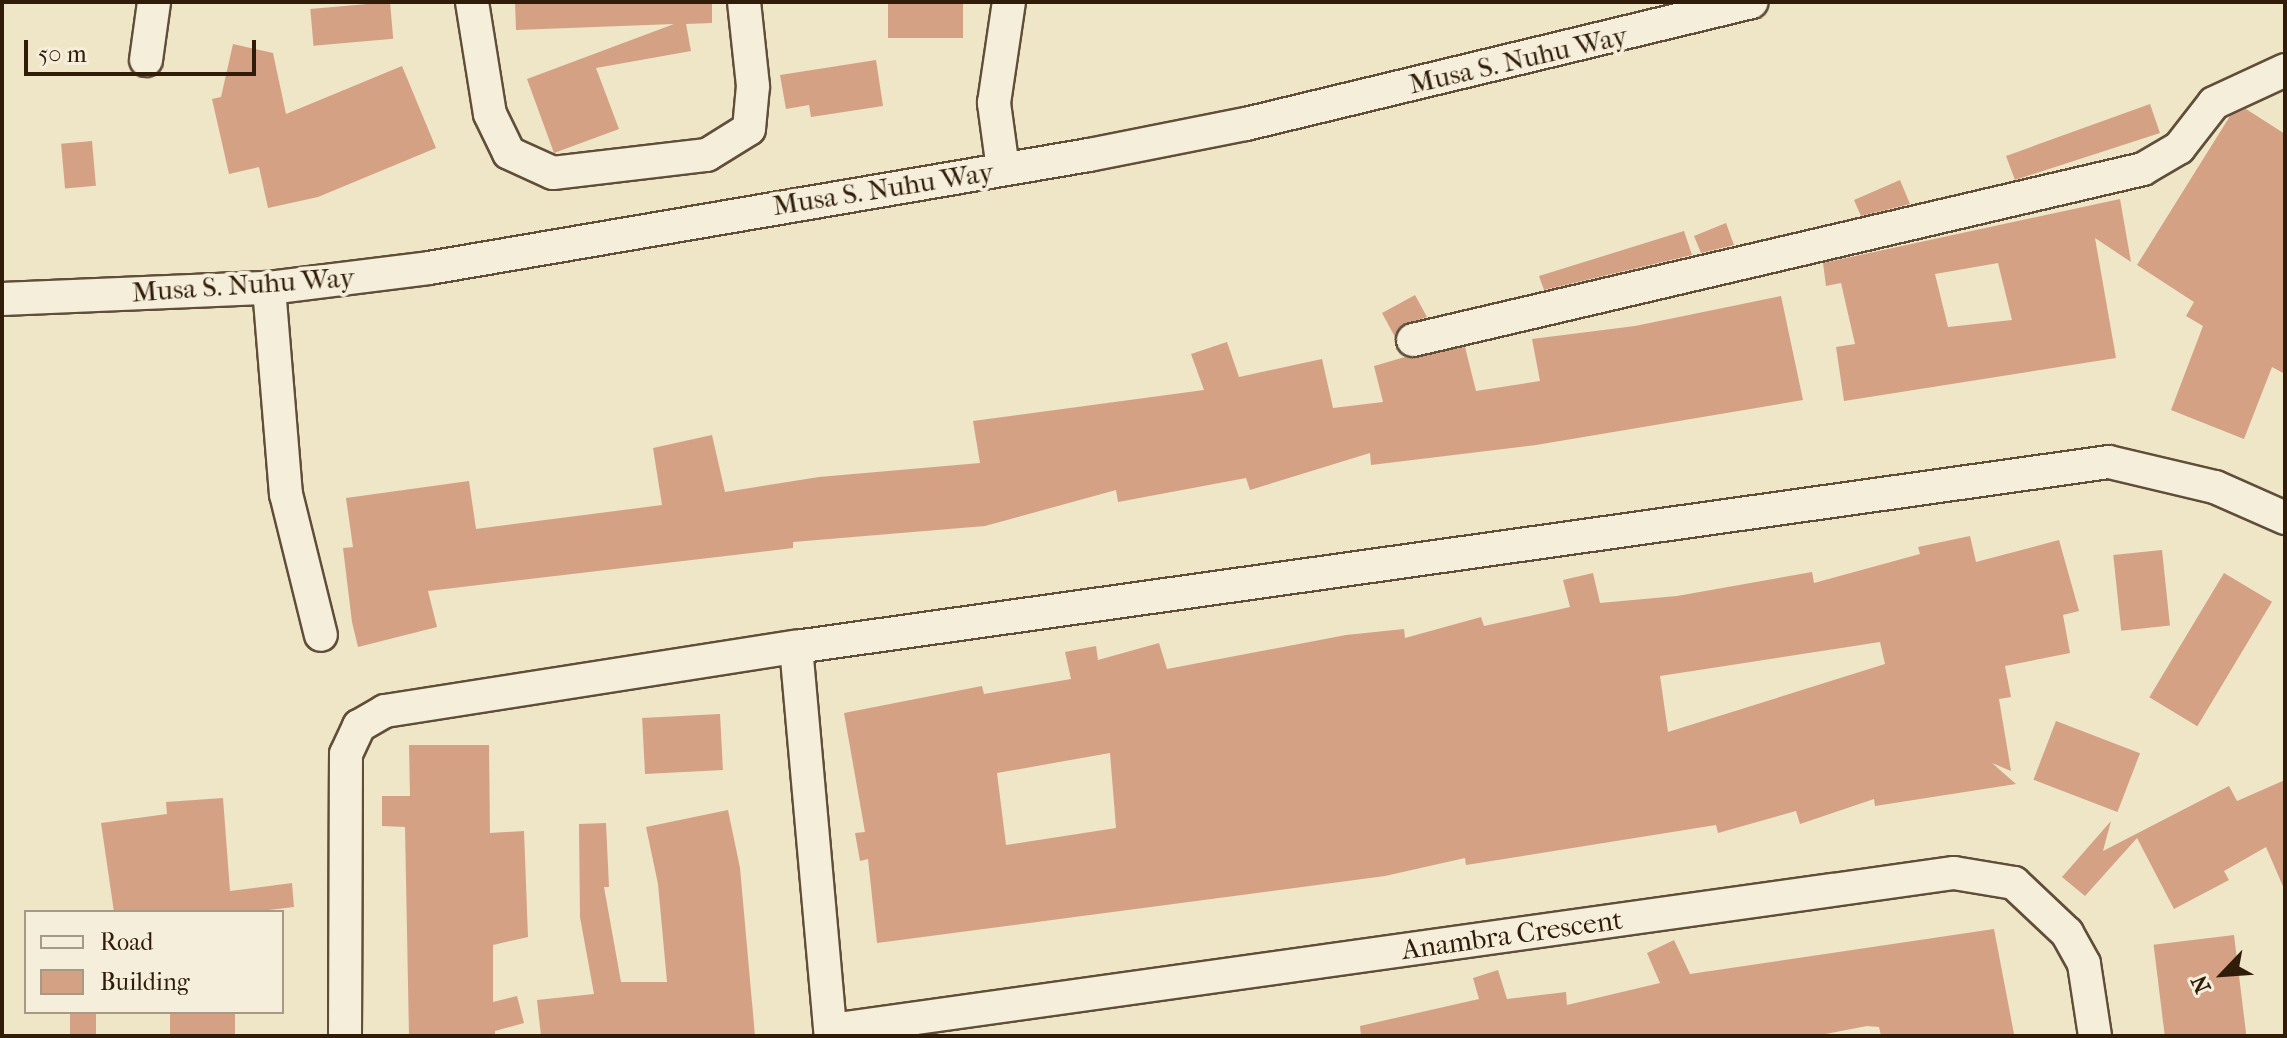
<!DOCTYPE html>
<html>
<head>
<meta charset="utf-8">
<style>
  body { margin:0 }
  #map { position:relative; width:2287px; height:1038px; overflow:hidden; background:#efe5c7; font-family:"IM FELL French Canon",serif }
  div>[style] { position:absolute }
  .building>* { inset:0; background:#d4a185; transform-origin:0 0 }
  .roads { filter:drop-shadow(2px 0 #604e38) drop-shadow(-2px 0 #604e38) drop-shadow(0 2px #604e38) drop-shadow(0 -2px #604e38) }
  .minor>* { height:32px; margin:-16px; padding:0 16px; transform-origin:16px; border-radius:16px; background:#f5eedb }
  span { translate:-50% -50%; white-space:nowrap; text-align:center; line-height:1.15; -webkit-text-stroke:8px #f5eedb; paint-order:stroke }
  .street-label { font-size:28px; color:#301c08 }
  .frame { position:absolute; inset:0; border:4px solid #301c08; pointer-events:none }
  .legend { position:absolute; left:24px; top:910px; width:260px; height:104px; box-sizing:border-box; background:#f5eedb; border:2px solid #a69a87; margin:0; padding:10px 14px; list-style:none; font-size:24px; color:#301c08 }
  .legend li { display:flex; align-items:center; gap:16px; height:40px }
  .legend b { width:40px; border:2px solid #a69a87 }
  .north { position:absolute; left:2183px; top:934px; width:80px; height:80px; -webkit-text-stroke:6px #f5eedb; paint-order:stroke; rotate:245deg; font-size:22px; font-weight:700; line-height:32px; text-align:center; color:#301c08 }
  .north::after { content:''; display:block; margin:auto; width:28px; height:36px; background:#301c08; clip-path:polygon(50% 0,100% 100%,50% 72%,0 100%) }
  .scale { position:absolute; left:24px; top:40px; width:232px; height:36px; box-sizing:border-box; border:4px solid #301c08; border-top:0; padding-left:10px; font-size:24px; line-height:28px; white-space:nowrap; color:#301c08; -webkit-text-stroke:6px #f5eedb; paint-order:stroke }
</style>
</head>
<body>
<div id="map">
  <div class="building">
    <i style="left:390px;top:2px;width:37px;height:80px;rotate:85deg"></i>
    <i style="clip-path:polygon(515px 2px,712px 2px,712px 23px,686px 24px,691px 51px,596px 68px,619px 129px,554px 153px,527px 79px,674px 24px,516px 30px)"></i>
    <i style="left:888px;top:2px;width:75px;height:36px"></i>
    <i style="clip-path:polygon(233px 44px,273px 53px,286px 114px,402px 66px,436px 148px,318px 197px,268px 208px,259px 167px,229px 174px,212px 99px,221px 97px)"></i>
    <i style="clip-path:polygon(876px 60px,883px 106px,811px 117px,809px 105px,786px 109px,780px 75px)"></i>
    <i style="clip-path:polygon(2150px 104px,2160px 133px,2015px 180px,2006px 156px)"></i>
    <i style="clip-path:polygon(2246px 109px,2285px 134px,2285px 374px,2272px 367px,2244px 439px,2171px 410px,2203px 326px,2186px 316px,2194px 302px,2137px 265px,2230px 116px)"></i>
    <i style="left:92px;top:141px;width:45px;height:31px;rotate:85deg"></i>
    <i style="clip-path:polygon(1900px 180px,1910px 204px,1861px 216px,1854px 200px)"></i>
    <i style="clip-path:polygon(evenodd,2120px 199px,2131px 262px,2095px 238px,2116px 358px,1844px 401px,1836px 347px,1855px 344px,1841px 283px,1826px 286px,1823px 263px,2120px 199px,1998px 263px,2012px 320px,1948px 327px,1935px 274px,1998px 263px)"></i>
    <i style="clip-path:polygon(1726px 223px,1734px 245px,1701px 253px,1694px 236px)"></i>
    <i style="clip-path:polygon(1684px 231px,1692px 255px,1544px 290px,1539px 276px)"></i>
    <i style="clip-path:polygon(1415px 295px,1427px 317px,1401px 326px,1395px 337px,1382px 313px)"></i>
    <i style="clip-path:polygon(1781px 296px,1803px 400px,1536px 445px,1371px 465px,1370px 453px,1250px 490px,1246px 478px,1118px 502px,1116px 490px,985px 526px,793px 542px,793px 548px,428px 591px,437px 627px,358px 647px,352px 622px,343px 548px,353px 547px,346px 498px,469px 481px,476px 529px,662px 505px,653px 448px,712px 435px,725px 492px,819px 477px,980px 463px,973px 421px,1204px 390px,1191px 354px,1227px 342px,1239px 377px,1322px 359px,1333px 408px,1383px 402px,1374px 366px,1405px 357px,1465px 347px,1476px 391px,1540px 381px,1532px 339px,1635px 326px)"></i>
    <i style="clip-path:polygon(evenodd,1970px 536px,1976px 562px,2059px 540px,2079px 611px,2063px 615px,2070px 653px,2005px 666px,2011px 697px,1999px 699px,2011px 771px,1992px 763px,2016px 784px,1875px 806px,1874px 799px,1800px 824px,1796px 811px,1718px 833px,1716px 825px,1466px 865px,1465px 858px,1385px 876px,877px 943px,868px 859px,860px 861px,855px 833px,865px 832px,844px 713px,982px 686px,984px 694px,1071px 679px,1065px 652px,1096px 646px,1098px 660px,1159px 643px,1167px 669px,1346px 635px,1404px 629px,1405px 638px,1481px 617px,1484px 626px,1570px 607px,1563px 580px,1593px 573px,1600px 603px,1677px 596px,1812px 572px,1814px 583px,1920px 554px,1918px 547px,1970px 536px,1880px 642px,1885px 664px,1668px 732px,1660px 676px,1880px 642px,1970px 536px,1110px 753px,1116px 828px,1006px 845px,997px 773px,1110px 753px)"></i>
    <i style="left:2162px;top:550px;width:76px;height:49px;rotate:84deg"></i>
    <i style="left:2224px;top:573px;width:56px;height:145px;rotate:31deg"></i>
    <i style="left:720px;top:714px;width:56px;height:78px;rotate:87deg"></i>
    <i style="left:2056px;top:721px;width:90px;height:63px;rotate:21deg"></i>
    <i style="clip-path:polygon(409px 745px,489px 745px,490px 833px,524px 831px,528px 937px,493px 945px,493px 1002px,517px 996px,524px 1023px,495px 1031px,495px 1036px,409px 1036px,405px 827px,382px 826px,382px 796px,410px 796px)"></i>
    <i style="clip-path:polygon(2285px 780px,2285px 891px,2266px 847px,2224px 871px,2229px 880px,2174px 909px,2137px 838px,2085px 896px,2062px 877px,2111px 821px,2103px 851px,2229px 786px,2237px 801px)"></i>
    <i style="clip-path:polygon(223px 798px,230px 891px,292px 883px,294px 907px,252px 912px,114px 912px,101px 823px,167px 814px,166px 802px)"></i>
    <i style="clip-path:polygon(728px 810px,740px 868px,755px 1036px,541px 1036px,537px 1000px,594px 994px,580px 917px,579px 824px,606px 823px,609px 887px,604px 887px,621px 982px,667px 982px,658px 884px,646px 827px)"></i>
    <i style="clip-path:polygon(1994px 929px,2014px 1034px,1881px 1036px,1879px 1027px,1867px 1026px,1815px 1036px,1361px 1036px,1360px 1026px,1479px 999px,1473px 978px,1498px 970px,1507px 999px,1566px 992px,1567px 1005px,1660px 983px,1647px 953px,1674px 940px,1690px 974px)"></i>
    <i style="left:2234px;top:935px;width:102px;height:81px;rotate:83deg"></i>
    <i style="left:70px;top:1012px;width:26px;height:24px"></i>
    <i style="left:170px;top:1012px;width:65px;height:24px"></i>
  </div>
  <div class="roads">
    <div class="minor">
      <i style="left:472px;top:2px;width:113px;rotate:80.9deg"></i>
      <i style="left:490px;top:114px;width:43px;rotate:64deg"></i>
      <i style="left:509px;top:153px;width:48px;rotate:24.4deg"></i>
      <i style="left:553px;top:173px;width:155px;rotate:-6.7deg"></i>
      <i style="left:707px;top:155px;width:49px;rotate:-31.8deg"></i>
      <i style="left:749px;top:129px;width:43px;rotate:-84.7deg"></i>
      <i style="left:753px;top:86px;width:84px;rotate:-96.1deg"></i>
      <i style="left:146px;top:60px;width:59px;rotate:-82.1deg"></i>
      <i style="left:1003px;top:169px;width:67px;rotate:-97.8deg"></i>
      <i style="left:994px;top:103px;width:102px;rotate:-81.6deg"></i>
      <i style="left:269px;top:288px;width:207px;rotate:85.3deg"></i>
      <i style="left:286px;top:494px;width:145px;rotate:76.1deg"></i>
      <i style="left:2px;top:299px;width:267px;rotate:-2.4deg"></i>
      <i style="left:269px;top:288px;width:161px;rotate:-7.1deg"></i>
      <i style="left:429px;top:268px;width:670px;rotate:-9.72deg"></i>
      <i style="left:1089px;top:155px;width:160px;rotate:-11.2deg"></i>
      <i style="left:1246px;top:124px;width:520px;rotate:-13.56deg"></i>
      <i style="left:1413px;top:340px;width:750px;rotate:-13.18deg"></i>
      <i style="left:2143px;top:169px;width:42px;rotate:-30.3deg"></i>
      <i style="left:2179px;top:148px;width:57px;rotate:-52.1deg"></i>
      <i style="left:2214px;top:103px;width:78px;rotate:-24.9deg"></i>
      <i style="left:796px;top:647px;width:391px;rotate:84.9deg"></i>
      <i style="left:831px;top:1030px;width:1134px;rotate:-7.96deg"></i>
      <i style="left:1954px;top:873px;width:61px;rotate:9.5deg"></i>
      <i style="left:2014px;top:883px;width:73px;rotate:43.3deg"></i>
      <i style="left:2067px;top:933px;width:35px;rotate:61deg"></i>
      <i style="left:2084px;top:964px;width:73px;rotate:81.3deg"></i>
      <i style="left:345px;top:1036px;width:282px;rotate:-89.8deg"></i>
      <i style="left:346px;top:754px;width:31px;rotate:-65deg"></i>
      <i style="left:359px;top:726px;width:30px;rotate:-30deg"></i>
      <i style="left:385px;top:711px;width:416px;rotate:-8.9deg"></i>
      <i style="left:796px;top:647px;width:1326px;rotate:-8.02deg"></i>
      <i style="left:2109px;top:462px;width:109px;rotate:13.3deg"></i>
      <i style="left:2215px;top:487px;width:77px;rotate:23.9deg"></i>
    </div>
  </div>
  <div class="street-label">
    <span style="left:1518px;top:60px;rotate:-13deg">Musa S. Nuhu Way</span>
    <span style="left:883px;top:189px;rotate:-9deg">Musa S. Nuhu Way</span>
    <span style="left:243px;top:285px;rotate:-4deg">Musa S. Nuhu Way</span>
    <span style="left:1512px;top:935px;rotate:-8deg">Anambra Crescent</span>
  </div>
  <div class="frame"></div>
  <ul class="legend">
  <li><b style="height:10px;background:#f5eedb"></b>Road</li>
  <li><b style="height:22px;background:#d4a185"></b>Building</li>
  </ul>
  <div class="north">N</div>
  <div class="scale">50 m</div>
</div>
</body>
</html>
